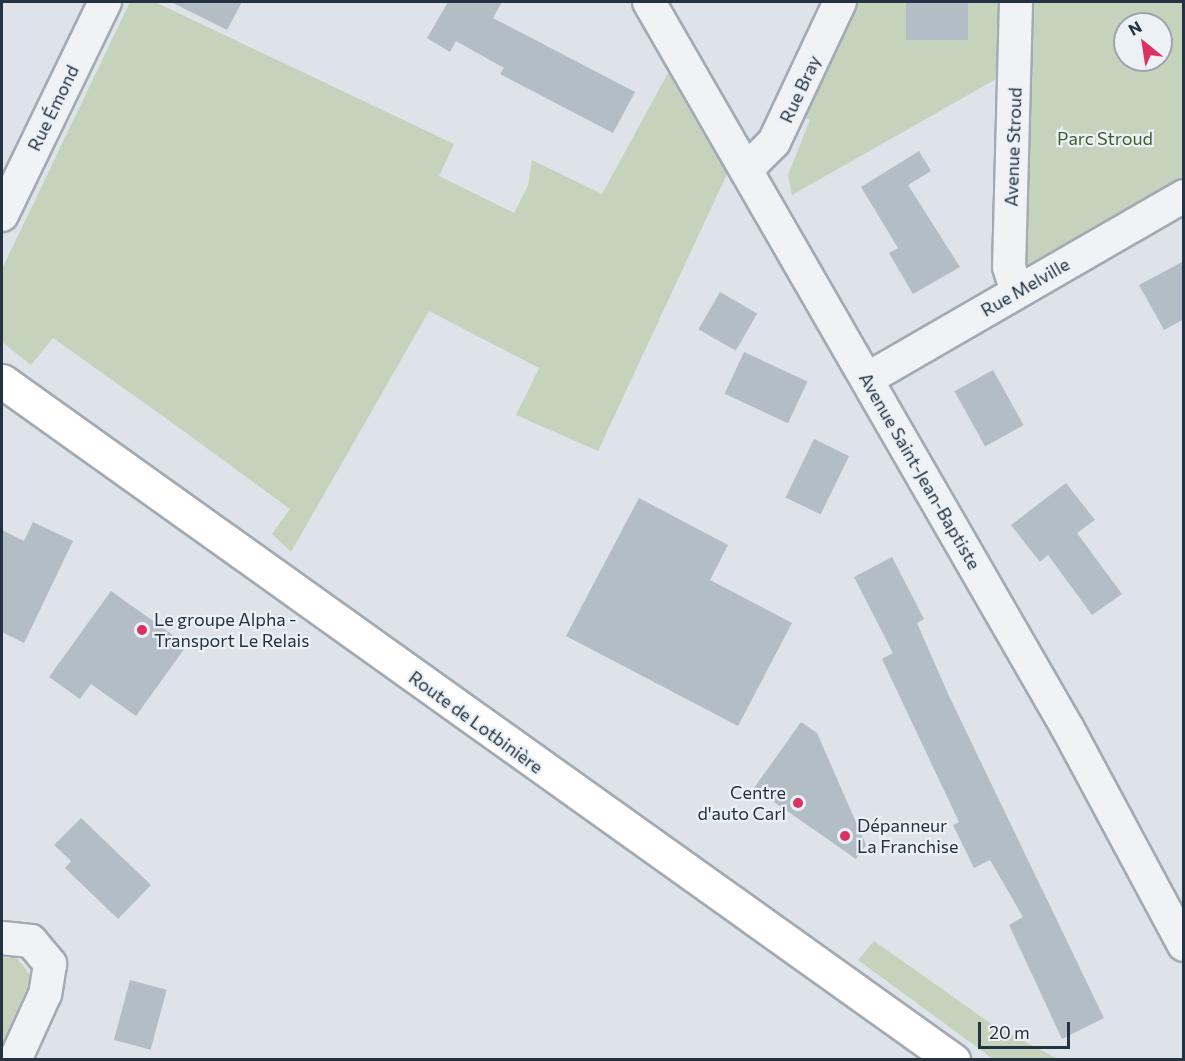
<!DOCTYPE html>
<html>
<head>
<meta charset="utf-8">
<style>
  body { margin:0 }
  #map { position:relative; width:1185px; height:1061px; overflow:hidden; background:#dde3e8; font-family:Commissioner,sans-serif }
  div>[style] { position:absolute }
  .green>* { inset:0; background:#c5d3bd }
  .building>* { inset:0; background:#b3bdc6; transform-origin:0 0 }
  .roads { filter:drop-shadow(2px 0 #a2aab3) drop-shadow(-2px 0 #a2aab3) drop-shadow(0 2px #a2aab3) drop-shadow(0 -2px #a2aab3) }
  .minor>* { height:32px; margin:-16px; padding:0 16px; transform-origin:16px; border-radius:16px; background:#f0f3f6 }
  .major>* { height:33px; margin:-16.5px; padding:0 16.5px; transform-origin:16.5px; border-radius:16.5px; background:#fff }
  .dots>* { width:16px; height:16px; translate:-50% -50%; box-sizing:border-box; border:3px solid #ecf1f6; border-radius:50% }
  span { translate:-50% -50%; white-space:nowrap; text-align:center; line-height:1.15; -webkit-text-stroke:4.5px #ecf1f6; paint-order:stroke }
  .street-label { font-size:18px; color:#243241 }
  .park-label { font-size:18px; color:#3f5e30 }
  .poi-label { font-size:18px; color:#243241 }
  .left { translate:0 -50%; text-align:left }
  .right { translate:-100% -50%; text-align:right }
  .frame { position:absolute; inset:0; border:3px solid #243241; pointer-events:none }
  .north { position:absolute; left:1113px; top:12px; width:60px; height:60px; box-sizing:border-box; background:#ecf1f6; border:2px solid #9ca5ae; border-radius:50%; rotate:330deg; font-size:16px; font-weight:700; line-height:24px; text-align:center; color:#243241 }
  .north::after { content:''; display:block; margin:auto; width:21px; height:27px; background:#dd3261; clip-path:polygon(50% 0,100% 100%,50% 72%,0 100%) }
  .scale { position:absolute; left:978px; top:1022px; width:92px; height:27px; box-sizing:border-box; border:3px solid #243241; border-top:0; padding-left:8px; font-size:18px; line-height:21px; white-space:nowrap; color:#243241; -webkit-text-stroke:4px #ecf1f6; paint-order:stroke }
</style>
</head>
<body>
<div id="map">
  <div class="green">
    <i style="clip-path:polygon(130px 2px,155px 2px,454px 144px,439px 176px,514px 213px,528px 186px,532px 160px,602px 194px,668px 73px,727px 174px,598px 451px,516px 415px,539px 368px,429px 311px,291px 552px,272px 534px,290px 509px,167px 419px,53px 338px,31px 365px,2px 342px,2px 269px)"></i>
    <i style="clip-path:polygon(evenodd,859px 2px,1183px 2px,1183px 184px,1027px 269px,1022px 259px,1027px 77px,998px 78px,792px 195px,788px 175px,810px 120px,805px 118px,859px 2px,1125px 24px,1161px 24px,1161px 60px,1125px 60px,1125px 24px)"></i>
    <i style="clip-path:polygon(874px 941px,990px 1023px,1058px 1059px,993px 1059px,858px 960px)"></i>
    <i style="clip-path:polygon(16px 957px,32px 977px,2px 1043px,2px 958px)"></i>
  </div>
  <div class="building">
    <i style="clip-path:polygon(171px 2px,242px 2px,227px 30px)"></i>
    <i style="clip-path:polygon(448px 2px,502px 2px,493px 18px,635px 92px,613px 133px,500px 74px,504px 68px,456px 41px,450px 52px,427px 38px)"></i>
    <i style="left:906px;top:2px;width:62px;height:38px"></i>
    <i style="clip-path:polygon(919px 151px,931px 171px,908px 185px,960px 267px,913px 294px,889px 253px,898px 248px,861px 187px)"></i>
    <i style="clip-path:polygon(1184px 261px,1184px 319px,1164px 330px,1139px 285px)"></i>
    <i style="left:720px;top:292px;width:43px;height:43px;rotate:30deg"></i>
    <i style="left:744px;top:352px;width:70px;height:46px;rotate:25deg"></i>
    <i style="left:993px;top:370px;width:63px;height:44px;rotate:61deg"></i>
    <i style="left:814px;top:439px;width:39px;height:65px;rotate:26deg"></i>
    <i style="clip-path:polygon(1066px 483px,1095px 520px,1077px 533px,1122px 594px,1092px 615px,1048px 555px,1040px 562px,1011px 525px)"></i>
    <i style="clip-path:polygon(639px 498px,728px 545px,710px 580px,792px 623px,738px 726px,566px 636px)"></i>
    <i style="clip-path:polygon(33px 522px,73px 541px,24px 643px,2px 632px,2px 530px,24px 541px)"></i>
    <i style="clip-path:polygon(892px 557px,924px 619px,917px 623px,949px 696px,1104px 1018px,1062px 1039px,1009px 925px,1023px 917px,990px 860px,974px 868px,953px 825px,959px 822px,882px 659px,893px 653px,854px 577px)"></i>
    <i style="clip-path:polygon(111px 591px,187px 645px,136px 716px,91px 684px,80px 699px,49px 677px)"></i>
    <i style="clip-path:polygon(801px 722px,817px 733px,866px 845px,856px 859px,754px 788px)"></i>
    <i style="clip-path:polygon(81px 818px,151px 885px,118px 919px,65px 868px,71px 861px,54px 845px)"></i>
    <i style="left:130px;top:980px;width:38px;height:62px;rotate:15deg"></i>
  </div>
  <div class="roads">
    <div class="minor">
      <i style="left:649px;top:2px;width:839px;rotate:60.04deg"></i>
      <i style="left:1068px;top:729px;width:245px;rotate:61.8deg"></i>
      <i style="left:1016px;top:2px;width:265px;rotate:91.5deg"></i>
      <i style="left:1009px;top:267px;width:26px;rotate:72deg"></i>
      <i style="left:747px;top:169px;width:38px;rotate:-45deg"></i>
      <i style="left:774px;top:142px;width:155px;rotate:-64.8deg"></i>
      <i style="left:2px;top:215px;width:237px;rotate:-64.2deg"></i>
      <i style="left:867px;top:379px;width:366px;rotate:-30deg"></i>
      <i style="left:2px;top:938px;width:29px;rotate:6deg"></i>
      <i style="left:31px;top:941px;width:30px;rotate:50deg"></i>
      <i style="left:50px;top:964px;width:30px;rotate:99deg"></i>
      <i style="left:45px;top:994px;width:72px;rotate:114.4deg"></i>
    </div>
    <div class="major">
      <i style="left:2px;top:381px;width:1169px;rotate:35.53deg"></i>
    </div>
  </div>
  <div class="dots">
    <i style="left:142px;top:630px;background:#dd3261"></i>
    <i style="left:798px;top:803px;background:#dd3261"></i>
    <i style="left:845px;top:836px;background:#dd3261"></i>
  </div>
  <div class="street-label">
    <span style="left:800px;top:89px;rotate:-65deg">Rue Bray</span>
    <span style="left:53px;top:108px;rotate:-64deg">Rue Émond</span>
    <span style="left:1013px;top:147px;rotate:-88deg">Avenue Stroud</span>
    <span style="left:1025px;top:287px;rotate:-30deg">Rue Melville</span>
    <span style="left:920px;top:471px;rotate:60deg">Avenue Saint-Jean-Baptiste</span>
    <span style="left:476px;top:722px;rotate:36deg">Route de Lotbinière</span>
  </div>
  <div class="park-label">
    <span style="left:1105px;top:138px">Parc Stroud</span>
  </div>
  <div class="poi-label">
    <span class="left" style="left:154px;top:630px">Le groupe Alpha -<br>Transport Le Relais</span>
    <span class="right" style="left:786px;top:803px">Centre<br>d'auto Carl</span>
    <span class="left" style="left:857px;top:836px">Dépanneur<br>La Franchise</span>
  </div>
  <div class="frame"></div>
  <div class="north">N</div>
  <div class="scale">20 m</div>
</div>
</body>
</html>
